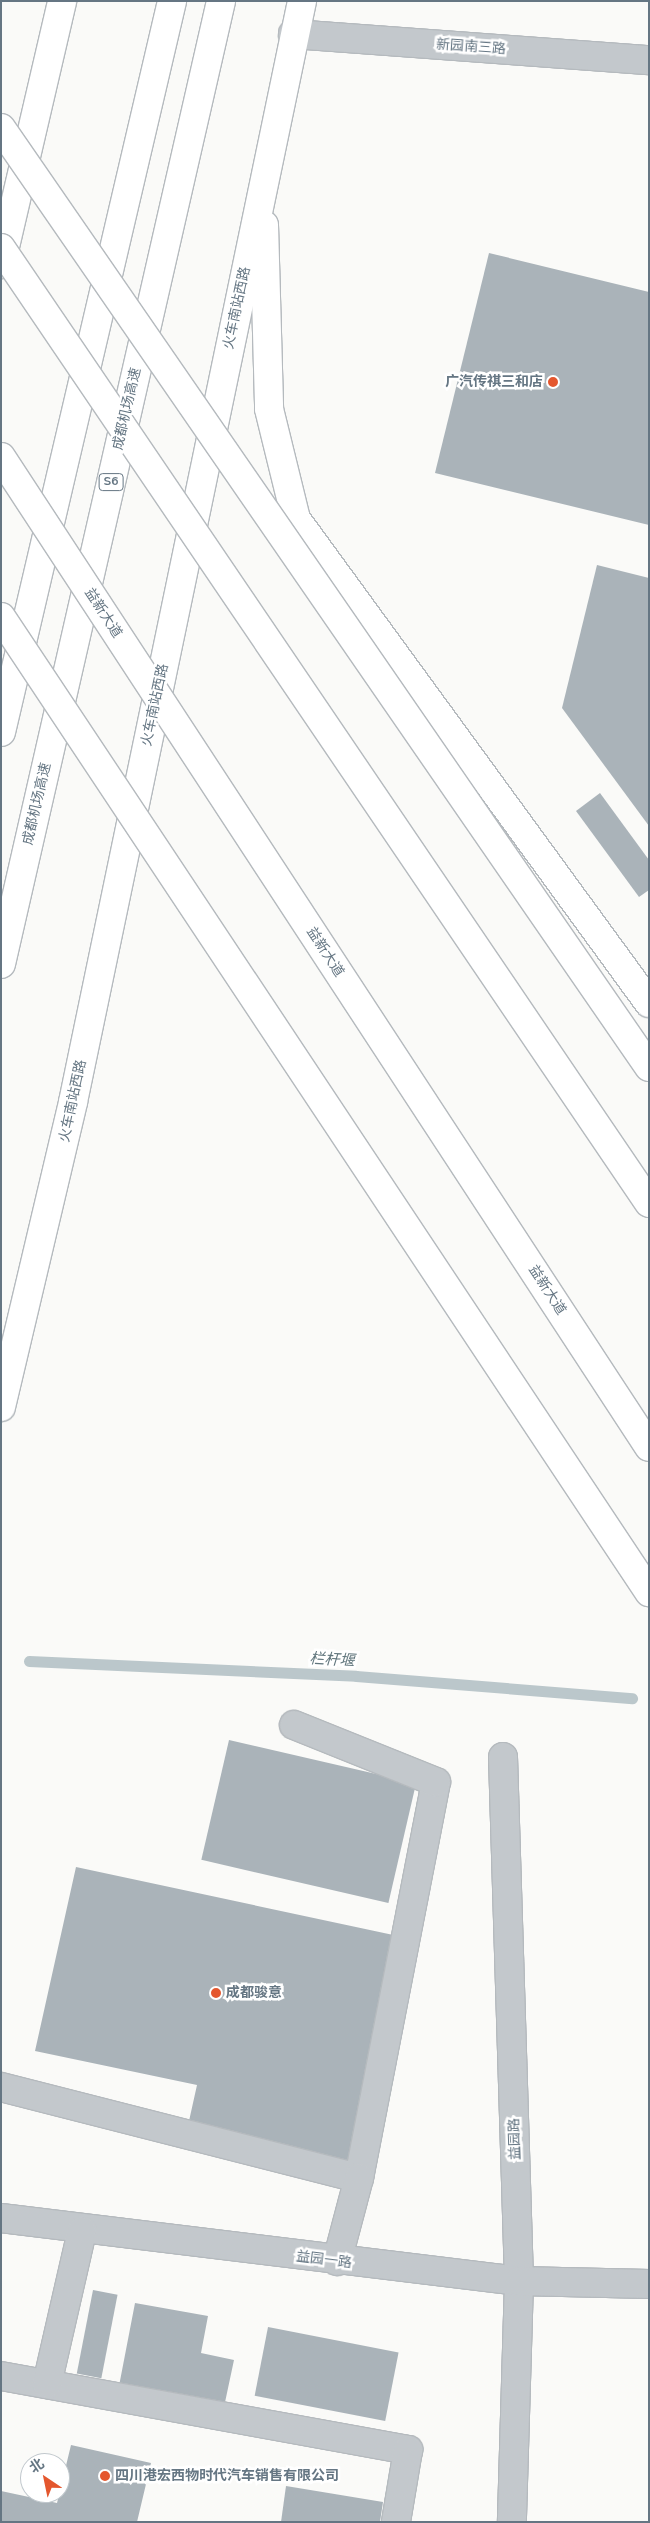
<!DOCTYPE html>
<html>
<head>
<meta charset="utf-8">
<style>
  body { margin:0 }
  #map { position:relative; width:650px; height:2523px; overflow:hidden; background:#fafaf8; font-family:"Nunito Sans","Noto Sans SC",sans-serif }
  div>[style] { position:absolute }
  .stream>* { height:11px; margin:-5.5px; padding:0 5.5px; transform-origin:5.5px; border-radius:5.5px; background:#bbc7cb }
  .building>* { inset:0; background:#aab3b9; transform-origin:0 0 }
  .roads { filter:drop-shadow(1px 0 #b5babe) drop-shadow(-1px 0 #b5babe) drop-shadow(0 1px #b5babe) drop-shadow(0 -1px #b5babe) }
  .minor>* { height:28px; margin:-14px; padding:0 14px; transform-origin:14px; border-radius:14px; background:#c3c8cc }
  .major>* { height:28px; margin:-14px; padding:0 14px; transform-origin:14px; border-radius:14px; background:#fff }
  .highway>* { height:28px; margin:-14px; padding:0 14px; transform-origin:14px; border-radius:14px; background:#fff }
  .bridges { filter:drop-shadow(1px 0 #b5babe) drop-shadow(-1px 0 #b5babe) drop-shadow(0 1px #b5babe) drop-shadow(0 -1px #b5babe) }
  .major-bridge>* { height:28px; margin:-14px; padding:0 14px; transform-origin:14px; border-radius:14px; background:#fff }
  .highway-bridge>* { height:28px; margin:-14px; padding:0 14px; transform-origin:14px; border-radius:14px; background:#fff }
  .dots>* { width:14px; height:14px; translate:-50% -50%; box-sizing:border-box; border:2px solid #fff; border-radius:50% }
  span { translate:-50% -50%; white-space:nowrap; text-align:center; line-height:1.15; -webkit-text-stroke:5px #fff; paint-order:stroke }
  .shield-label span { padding:1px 4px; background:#fff; border:1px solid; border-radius:4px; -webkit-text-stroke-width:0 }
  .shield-label { font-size:12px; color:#657683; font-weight:700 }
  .street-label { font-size:14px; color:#657683 }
  .poi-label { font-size:14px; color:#657683; font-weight:700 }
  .right { translate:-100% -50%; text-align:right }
  .left { translate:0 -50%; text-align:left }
  .water-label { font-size:15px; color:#60757c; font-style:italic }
  .frame { position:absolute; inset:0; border:2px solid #657683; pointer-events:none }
  .north { position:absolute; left:20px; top:2453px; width:50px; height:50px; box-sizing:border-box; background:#fff; border:1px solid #c1c8cd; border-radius:50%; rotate:326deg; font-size:14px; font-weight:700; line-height:20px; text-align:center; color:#657683 }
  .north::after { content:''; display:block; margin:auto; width:18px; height:22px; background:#e4572e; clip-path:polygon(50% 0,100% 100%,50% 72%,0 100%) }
</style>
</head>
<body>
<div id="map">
  <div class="stream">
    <i style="left:29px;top:1661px;width:327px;rotate:2.6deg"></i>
    <i style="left:356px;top:1676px;width:277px;rotate:4.6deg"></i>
  </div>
  <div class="building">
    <i style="clip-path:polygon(489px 253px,649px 292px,649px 525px,435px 473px)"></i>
    <i style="clip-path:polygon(597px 565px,649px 578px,649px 826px,562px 708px)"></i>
    <i style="clip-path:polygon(600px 793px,649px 860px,649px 890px,639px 897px,576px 811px)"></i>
    <i style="left:229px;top:1740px;width:192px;height:123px;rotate:13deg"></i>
    <i style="clip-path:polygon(76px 1867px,398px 1936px,347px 2165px,187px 2130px,197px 2085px,35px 2051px)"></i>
    <i style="left:93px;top:2290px;width:25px;height:85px;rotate:11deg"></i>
    <i style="clip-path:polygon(135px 2303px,208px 2316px,201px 2353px,234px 2360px,224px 2407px,119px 2386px)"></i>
    <i style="left:268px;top:2327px;width:133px;height:70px;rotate:11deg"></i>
    <i style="clip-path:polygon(71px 2445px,151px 2463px,137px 2522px,1px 2522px,1px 2491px,57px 2503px)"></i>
    <i style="clip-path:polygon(286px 2486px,383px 2502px,380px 2522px,281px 2522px)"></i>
  </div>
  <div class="roads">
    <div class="minor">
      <i style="left:293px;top:34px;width:357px;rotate:4.2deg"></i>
      <i style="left:503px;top:1757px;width:524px;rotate:88.25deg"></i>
      <i style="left:519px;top:2281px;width:241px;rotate:91.7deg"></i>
      <i style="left:1px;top:2087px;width:369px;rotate:14.3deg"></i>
      <i style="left:359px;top:2178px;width:403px;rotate:-79deg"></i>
      <i style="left:436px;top:1782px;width:153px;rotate:-158.1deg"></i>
      <i style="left:1px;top:2218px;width:522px;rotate:6.93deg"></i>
      <i style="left:519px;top:2281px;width:130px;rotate:1.3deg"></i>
      <i style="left:337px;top:2261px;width:86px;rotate:-75.2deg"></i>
      <i style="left:1px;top:2376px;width:414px;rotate:10.3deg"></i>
      <i style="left:408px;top:2450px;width:73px;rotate:99.5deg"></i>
      <i style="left:47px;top:2384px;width:157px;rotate:-77.1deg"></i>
    </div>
    <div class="major">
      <i style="left:264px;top:225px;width:184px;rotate:88.4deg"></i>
      <i style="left:269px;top:409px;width:113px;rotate:76.2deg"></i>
      <i style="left:296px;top:519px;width:599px;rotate:53.9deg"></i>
      <i style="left:1px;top:264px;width:270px;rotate:-76.9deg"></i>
      <i style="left:1px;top:1407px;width:313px;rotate:-76.7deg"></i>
      <i style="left:73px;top:1102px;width:1125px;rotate:-78.25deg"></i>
    </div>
    <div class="highway">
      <i style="left:1px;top:732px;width:751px;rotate:-76.83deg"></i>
      <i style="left:1px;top:964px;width:988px;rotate:-77.13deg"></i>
    </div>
  </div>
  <div class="bridges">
    <div class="major-bridge">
      <i style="left:1px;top:457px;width:1183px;rotate:56.79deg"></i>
      <i style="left:1px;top:617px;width:1171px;rotate:56.39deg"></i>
    </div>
    <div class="highway-bridge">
      <i style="left:1px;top:128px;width:1141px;rotate:55.39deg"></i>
      <i style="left:1px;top:248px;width:1154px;rotate:55.84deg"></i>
    </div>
  </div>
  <div class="dots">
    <i style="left:553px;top:382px;background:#e4572e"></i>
    <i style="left:216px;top:1993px;background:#e4572e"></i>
    <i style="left:105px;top:2476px;background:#e4572e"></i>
  </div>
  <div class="shield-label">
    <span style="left:111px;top:482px">S6</span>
  </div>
  <div class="street-label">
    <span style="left:471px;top:47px;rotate:4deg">新园南三路</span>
    <span style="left:237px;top:308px;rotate:-78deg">火车南站西路</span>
    <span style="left:127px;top:409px;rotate:-77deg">成都机场高速</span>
    <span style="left:103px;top:613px;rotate:57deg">益新大道</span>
    <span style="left:155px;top:705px;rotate:-78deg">火车南站西路</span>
    <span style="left:37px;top:804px;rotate:-77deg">成都机场高速</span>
    <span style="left:325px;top:952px;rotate:57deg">益新大道</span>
    <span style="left:73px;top:1101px;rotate:-78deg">火车南站西路</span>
    <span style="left:547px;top:1290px;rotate:57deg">益新大道</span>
    <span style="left:515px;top:2139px;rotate:-92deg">益园路</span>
    <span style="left:324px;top:2260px;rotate:7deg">益园一路</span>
  </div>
  <div class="poi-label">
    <span class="right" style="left:543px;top:382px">广汽传祺三和店</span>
    <span class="left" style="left:226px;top:1993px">成都骏意</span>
    <span class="left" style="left:115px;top:2476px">四川港宏西物时代汽车销售有限公司</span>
  </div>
  <div class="water-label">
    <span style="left:332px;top:1660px;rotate:3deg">栏杆堰</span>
  </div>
  <div class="frame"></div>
  <div class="north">北</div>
</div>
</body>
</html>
